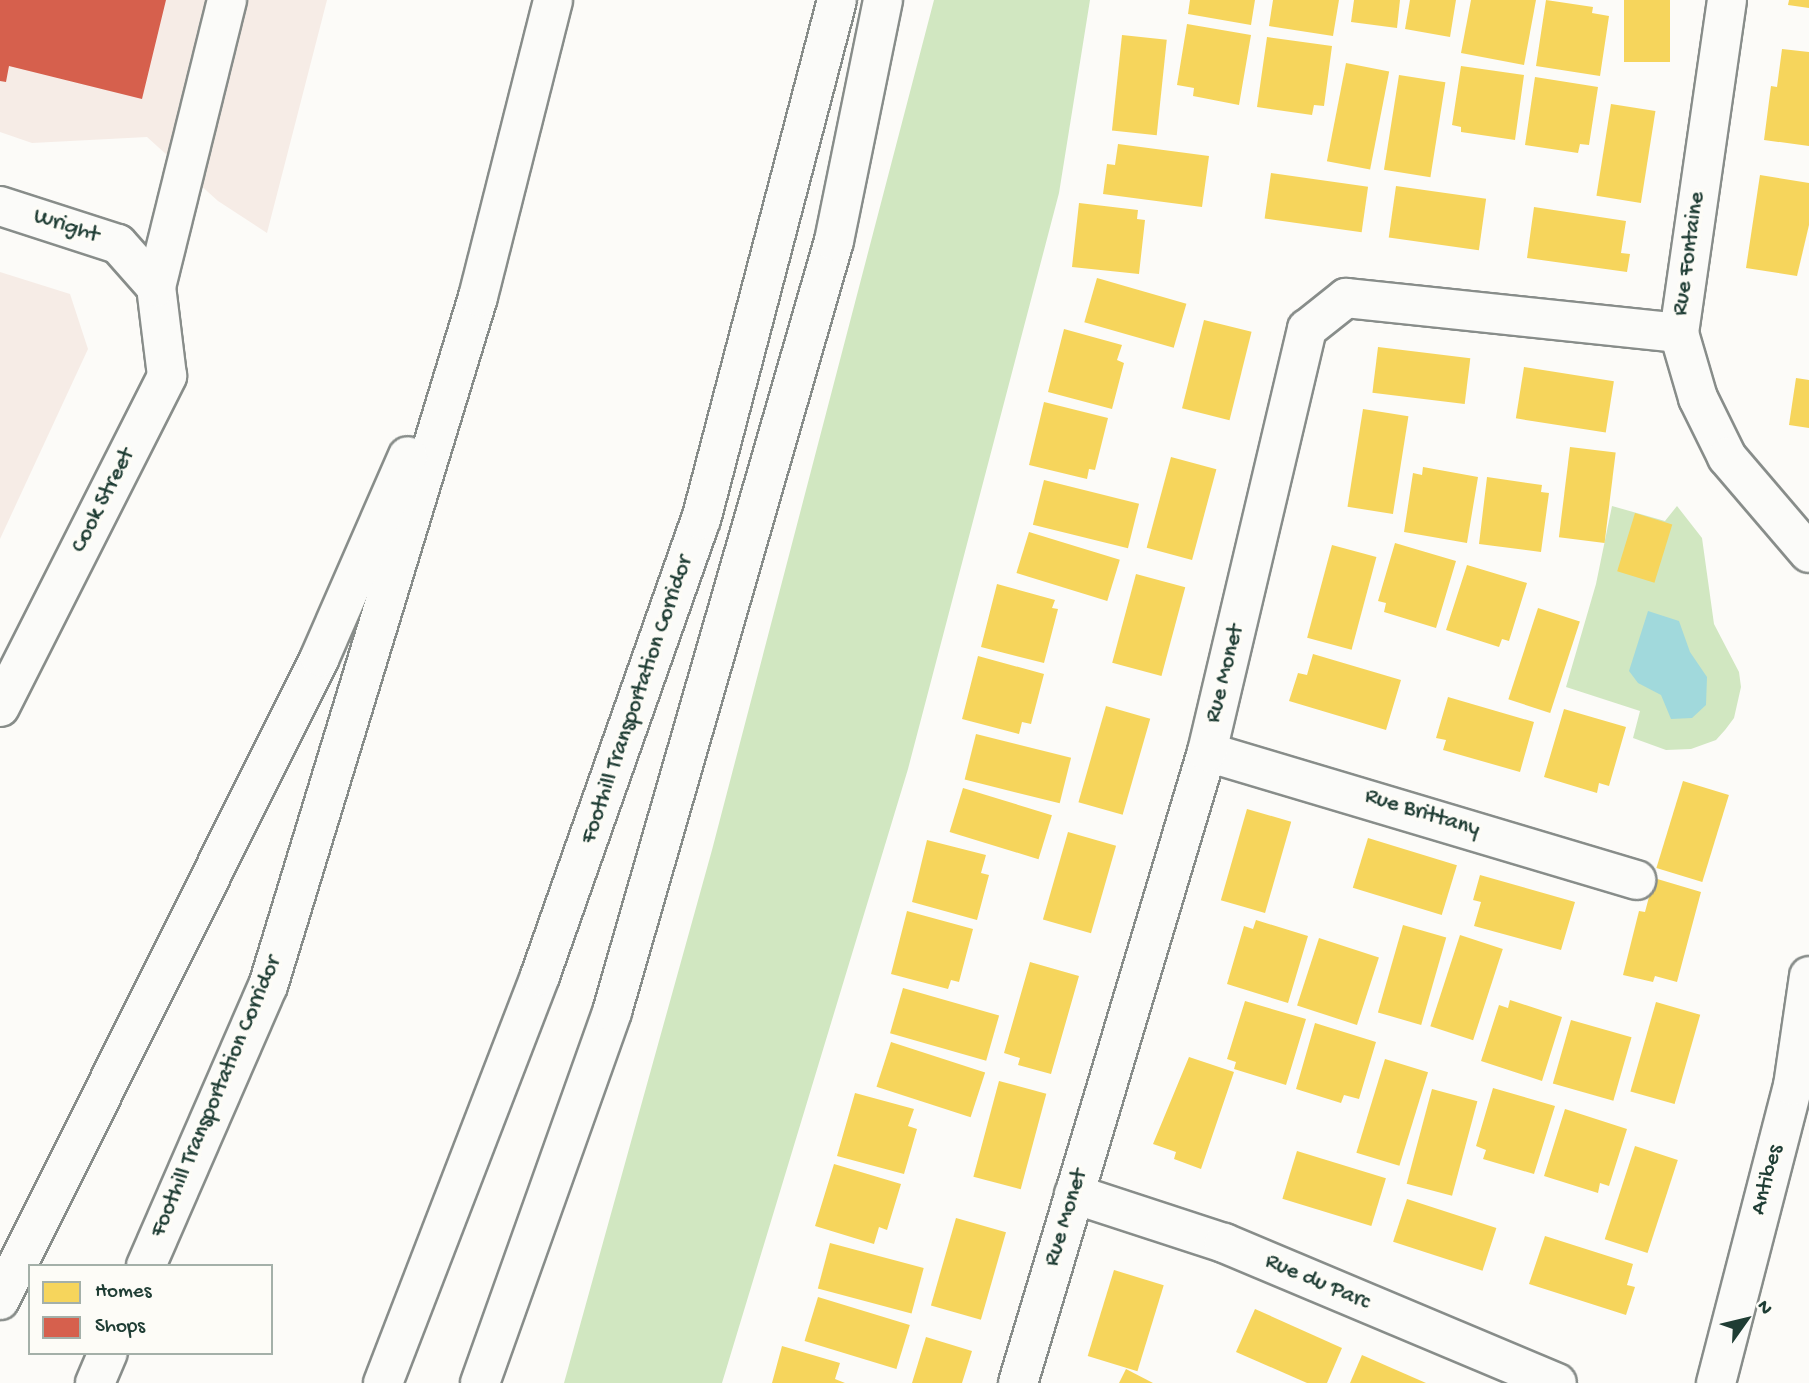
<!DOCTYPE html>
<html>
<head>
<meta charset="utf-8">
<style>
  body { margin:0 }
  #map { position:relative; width:1809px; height:1383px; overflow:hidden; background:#fcfbf8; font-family:"Gochi Hand",sans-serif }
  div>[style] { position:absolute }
  .built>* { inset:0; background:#f6ece6 }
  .green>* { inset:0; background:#d1e7c1 }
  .water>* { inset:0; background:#a1d9dc }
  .homes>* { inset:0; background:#f6d55c; transform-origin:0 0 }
  .shops>* { inset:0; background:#d6604d }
  .roads { filter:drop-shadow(2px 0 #888d8a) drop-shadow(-2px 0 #888d8a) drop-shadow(0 2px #888d8a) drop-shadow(0 -2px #888d8a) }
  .minor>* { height:38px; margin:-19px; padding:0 19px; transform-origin:19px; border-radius:19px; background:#fbfbf9 }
  .highway>* { height:38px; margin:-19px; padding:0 19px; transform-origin:19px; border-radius:19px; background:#fbfbf9 }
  span { translate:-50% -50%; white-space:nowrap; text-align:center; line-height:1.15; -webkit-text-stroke:7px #fdfcf7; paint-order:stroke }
  .street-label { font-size:23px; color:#1f3d34 }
  .legend { position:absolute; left:28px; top:1264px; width:245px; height:91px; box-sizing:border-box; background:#fdfcf7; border:2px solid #a4b0a9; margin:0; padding:9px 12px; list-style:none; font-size:21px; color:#1f3d34 }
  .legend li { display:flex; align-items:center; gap:14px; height:35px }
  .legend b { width:35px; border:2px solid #a4b0a9 }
  .north { position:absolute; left:1711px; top:1285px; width:70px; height:70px; -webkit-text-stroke:5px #fdfcf7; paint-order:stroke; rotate:56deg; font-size:19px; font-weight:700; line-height:28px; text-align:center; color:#1f3d34 }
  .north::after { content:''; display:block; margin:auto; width:24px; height:32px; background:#1f3d34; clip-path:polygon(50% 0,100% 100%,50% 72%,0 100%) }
</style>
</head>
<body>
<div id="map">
  <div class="built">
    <i style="clip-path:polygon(0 0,327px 0,267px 233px,218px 201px,147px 137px,32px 143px,0 132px)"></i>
    <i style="clip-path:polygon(0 272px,70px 294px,88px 349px,0 539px)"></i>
  </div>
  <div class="green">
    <i style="clip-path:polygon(934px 0,1090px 0,1059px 193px,908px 769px,722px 1383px,564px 1383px,712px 850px)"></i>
    <i style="clip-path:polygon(1612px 506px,1665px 521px,1677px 506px,1702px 538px,1714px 624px,1739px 672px,1741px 687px,1734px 718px,1725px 730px,1716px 740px,1691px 749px,1666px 750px,1633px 738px,1640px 711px,1566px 687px,1596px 584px)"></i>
  </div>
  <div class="water">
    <i style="clip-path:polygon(1648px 611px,1679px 621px,1690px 652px,1707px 677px,1706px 705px,1692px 718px,1671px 719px,1661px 695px,1638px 683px,1629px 671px)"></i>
  </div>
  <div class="homes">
    <i style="clip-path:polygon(1190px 0,1255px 0,1251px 25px,1188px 14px)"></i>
    <i style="clip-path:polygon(1273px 0,1339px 0,1333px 36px,1269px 26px)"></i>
    <i style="clip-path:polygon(1354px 0,1400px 0,1397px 28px,1351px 22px)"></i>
    <i style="clip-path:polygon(1410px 0,1456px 0,1450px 37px,1405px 29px)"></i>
    <i style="clip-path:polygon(1471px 0,1536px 0,1524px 65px,1461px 53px)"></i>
    <i style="clip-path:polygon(1546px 0,1593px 7px,1592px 13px,1609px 16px,1600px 76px,1536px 66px)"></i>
    <i style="left:1624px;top:0;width:46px;height:62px"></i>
    <i style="clip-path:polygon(1789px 0,1809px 0,1809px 8px,1788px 5px)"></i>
    <i style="clip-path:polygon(1187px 24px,1251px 35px,1239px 105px,1193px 96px,1194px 88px,1177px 85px)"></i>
    <i style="left:1122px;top:35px;width:45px;height:96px;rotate:6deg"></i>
    <i style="clip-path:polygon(1267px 37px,1332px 46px,1324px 106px,1314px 105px,1312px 115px,1257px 107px)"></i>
    <i style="clip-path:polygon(1782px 49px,1809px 52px,1809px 146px,1764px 140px,1771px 86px,1777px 87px)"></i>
    <i style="left:1346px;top:63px;width:44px;height:100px;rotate:11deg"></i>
    <i style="clip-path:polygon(1461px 66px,1524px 75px,1515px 140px,1461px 132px,1461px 127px,1452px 125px)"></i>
    <i style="left:1399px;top:75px;width:47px;height:96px;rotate:9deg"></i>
    <i style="clip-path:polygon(1535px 77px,1598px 87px,1589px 145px,1580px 144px,1578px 153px,1525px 145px)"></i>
    <i style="left:1611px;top:104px;width:45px;height:93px;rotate:9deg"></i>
    <i style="clip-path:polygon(1118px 144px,1209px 156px,1202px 207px,1103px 194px,1107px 164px,1115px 165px)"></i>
    <i style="left:1271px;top:173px;width:98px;height:46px;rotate:8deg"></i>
    <i style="clip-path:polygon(1760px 175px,1809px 183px,1809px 225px,1797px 276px,1746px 268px)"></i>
    <i style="left:1396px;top:186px;width:91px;height:52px;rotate:8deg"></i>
    <i style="clip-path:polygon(1079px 203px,1138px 210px,1137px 219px,1145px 220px,1139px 274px,1072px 267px)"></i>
    <i style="clip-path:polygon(1534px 207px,1626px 221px,1621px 253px,1630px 254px,1627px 272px,1527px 258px)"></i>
    <i style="left:1097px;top:278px;width:93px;height:46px;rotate:16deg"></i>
    <i style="left:1204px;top:320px;width:49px;height:91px;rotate:14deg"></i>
    <i style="clip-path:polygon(1064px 329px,1122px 345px,1117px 360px,1124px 363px,1112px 409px,1048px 392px)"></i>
    <i style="left:1378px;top:347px;width:93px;height:46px;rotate:7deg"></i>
    <i style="left:1524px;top:367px;width:91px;height:52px;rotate:9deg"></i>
    <i style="clip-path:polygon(1796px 378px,1809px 380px,1809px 428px,1789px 425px)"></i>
    <i style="clip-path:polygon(1044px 402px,1108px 418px,1095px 470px,1089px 469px,1087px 479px,1029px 465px)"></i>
    <i style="left:1363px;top:409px;width:46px;height:99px;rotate:9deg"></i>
    <i style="left:1570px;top:447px;width:46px;height:91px;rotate:7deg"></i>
    <i style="left:1171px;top:457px;width:47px;height:94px;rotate:15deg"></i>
    <i style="clip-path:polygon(1423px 467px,1478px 477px,1467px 543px,1404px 532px,1413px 473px,1422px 475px)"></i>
    <i style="clip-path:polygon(1487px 477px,1542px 485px,1541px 492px,1549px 493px,1541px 552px,1479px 544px)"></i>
    <i style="left:1044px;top:480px;width:98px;height:46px;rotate:14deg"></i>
    <i style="left:1635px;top:513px;width:39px;height:61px;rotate:17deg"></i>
    <i style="left:1029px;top:532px;width:95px;height:43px;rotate:17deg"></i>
    <i style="clip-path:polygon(1395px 543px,1456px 561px,1436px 628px,1384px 612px,1386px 603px,1378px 601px)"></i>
    <i style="left:1332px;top:545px;width:46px;height:96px;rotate:15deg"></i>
    <i style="clip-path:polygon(1467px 565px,1527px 583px,1509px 641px,1502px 639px,1499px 647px,1446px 630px)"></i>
    <i style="left:1136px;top:574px;width:51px;height:92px;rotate:15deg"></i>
    <i style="clip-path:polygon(997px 584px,1055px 600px,1052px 608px,1058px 609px,1044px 663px,981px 647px)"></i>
    <i style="left:1538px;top:608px;width:44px;height:96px;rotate:18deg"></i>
    <i style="clip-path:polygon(1313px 654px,1401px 680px,1386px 730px,1289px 701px,1298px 673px,1307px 675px)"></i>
    <i style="clip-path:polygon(978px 656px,1044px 674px,1031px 724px,1022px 722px,1019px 734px,962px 719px)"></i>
    <i style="clip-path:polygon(1448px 697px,1534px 722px,1520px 772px,1443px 750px,1446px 740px,1436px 738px)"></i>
    <i style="left:1106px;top:706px;width:46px;height:100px;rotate:16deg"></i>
    <i style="clip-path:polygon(1564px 709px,1626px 727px,1609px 786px,1599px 783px,1597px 793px,1544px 777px)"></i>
    <i style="left:976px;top:734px;width:98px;height:47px;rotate:14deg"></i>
    <i style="left:1683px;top:781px;width:48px;height:91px;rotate:17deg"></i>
    <i style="left:963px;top:788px;width:93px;height:46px;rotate:17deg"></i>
    <i style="left:1247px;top:809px;width:46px;height:95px;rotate:16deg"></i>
    <i style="left:1068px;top:832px;width:50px;height:91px;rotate:16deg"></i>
    <i style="left:1368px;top:838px;width:93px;height:52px;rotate:17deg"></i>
    <i style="clip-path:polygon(927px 840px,986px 855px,981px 873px,989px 875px,977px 920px,912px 902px)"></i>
    <i style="clip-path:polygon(1480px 875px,1575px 902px,1561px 950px,1474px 926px,1481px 902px,1473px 900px)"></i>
    <i style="clip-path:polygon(1654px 878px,1701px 892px,1677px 982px,1655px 976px,1653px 982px,1623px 975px,1639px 911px,1645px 912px)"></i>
    <i style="clip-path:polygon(907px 911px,973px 929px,959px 982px,951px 980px,948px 989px,891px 974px)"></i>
    <i style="clip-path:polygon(1256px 920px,1308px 936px,1288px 1003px,1227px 984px,1244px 926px,1253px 929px)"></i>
    <i style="left:1403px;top:925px;width:45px;height:91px;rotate:16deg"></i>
    <i style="left:1460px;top:935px;width:45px;height:96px;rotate:18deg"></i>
    <i style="left:1319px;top:938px;width:63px;height:71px;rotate:18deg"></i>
    <i style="clip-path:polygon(1030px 962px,1079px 976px,1051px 1074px,1018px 1065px,1020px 1058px,1004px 1053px)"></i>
    <i style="left:903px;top:988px;width:100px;height:47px;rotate:16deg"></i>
    <i style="clip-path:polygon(1510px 1000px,1562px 1017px,1542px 1081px,1481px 1061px,1499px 1005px,1508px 1008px)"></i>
    <i style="clip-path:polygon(1245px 1001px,1306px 1019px,1286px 1085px,1234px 1069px,1236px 1062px,1227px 1059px)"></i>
    <i style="left:1656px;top:1002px;width:46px;height:93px;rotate:16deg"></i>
    <i style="left:1571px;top:1020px;width:63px;height:66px;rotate:16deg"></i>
    <i style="clip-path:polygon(1315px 1023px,1376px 1042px,1359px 1099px,1344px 1095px,1341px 1103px,1296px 1089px)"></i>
    <i style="left:891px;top:1042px;width:99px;height:47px;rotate:18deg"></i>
    <i style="clip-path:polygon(1189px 1057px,1234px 1072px,1201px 1169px,1174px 1159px,1176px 1152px,1153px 1144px)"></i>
    <i style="left:1385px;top:1059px;width:45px;height:98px;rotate:17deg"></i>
    <i style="left:999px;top:1081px;width:49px;height:99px;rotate:15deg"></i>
    <i style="clip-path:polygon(1493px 1088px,1555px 1106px,1534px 1174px,1483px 1159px,1486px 1150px,1476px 1146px)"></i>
    <i style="left:1432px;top:1089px;width:47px;height:98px;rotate:15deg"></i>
    <i style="clip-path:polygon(855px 1093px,914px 1109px,908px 1126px,917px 1129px,904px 1174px,837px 1156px)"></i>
    <i style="clip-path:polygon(1565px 1109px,1627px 1129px,1609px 1186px,1600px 1183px,1598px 1193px,1544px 1176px)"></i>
    <i style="left:1635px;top:1146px;width:45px;height:98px;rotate:18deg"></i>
    <i style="left:1297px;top:1151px;width:93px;height:50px;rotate:17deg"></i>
    <i style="clip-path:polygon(834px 1164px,901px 1184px,887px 1230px,879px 1227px,874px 1244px,815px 1226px)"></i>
    <i style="left:1407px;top:1199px;width:94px;height:45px;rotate:18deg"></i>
    <i style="left:956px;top:1218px;width:52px;height:91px;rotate:16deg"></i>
    <i style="clip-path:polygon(1545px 1236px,1633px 1264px,1627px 1285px,1635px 1287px,1626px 1315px,1529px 1284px)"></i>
    <i style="left:830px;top:1243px;width:97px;height:47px;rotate:15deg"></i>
    <i style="left:1114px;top:1270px;width:52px;height:90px;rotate:17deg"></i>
    <i style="left:818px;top:1297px;width:96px;height:46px;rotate:17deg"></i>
    <i style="clip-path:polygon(1255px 1309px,1342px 1348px,1327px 1383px,1307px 1383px,1236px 1352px)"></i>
    <i style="clip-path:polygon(926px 1337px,972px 1351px,962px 1383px,912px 1383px)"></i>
    <i style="clip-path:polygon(782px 1346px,840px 1363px,835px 1379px,845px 1383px,772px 1383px)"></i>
    <i style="clip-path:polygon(1362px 1355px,1426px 1383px,1350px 1383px)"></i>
    <i style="clip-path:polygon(1126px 1369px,1153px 1383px,1119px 1383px)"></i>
  </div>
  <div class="shops">
    <i style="clip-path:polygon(0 0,166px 0,142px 99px,9px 66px,6px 82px,0 81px)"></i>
  </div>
  <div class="roads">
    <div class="minor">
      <i style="left:1727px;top:0;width:336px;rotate:98.2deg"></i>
      <i style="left:1679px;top:333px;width:68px;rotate:73.7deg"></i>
      <i style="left:1698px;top:398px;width:66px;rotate:63.8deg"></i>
      <i style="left:1727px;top:457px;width:126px;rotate:49.5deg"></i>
      <i style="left:0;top:206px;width:124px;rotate:17.9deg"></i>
      <i style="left:118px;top:244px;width:57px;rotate:48.5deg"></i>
      <i style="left:0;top:707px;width:371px;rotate:-63.2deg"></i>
      <i style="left:167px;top:376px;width:90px;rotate:-97deg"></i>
      <i style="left:156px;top:287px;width:296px;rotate:-76.1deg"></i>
      <i style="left:1207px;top:752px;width:448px;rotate:16.6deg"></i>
      <i style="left:1074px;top:1194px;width:158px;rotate:18.1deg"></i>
      <i style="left:1224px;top:1243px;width:361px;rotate:22.8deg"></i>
      <i style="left:1018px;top:1383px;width:659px;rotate:-73.33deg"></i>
      <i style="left:1207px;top:752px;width:435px;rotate:-76.7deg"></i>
      <i style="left:1307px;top:329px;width:50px;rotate:-38.5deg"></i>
      <i style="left:1346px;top:298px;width:335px;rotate:6deg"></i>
      <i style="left:1716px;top:1383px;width:307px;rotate:-75.5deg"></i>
      <i style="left:1793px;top:1086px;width:111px;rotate:-81.7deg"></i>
    </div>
    <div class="highway">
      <i style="left:146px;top:1266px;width:305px;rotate:-66.5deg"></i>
      <i style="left:268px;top:986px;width:720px;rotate:-73.05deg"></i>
      <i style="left:478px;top:297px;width:306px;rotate:-75.8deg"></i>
      <i style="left:0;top:1300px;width:718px;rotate:-63.54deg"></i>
      <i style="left:320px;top:657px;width:219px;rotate:-66.4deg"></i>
      <i style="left:95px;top:1383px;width:33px;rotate:-67deg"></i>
      <i style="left:383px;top:1383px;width:436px;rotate:-68.9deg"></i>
      <i style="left:540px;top:976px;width:484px;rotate:-70.6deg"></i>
      <i style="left:701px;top:520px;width:537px;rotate:-75.34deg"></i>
      <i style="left:480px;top:1383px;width:394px;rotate:-70.4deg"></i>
      <i style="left:612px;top:1012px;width:802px;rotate:-73.94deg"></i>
      <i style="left:834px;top:241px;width:246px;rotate:-78.5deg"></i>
    </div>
  </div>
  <div class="street-label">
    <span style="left:66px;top:227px;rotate:18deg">Wright</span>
    <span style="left:1690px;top:254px;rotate:-82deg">Rue Fontaine</span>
    <span style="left:104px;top:501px;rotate:-63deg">Cook Street</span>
    <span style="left:1226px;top:674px;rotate:-76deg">Rue Monet</span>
    <span style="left:638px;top:700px;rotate:-71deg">Foothill Transportation Corridor</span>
    <span style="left:1422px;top:814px;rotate:17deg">Rue Brittany</span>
    <span style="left:217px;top:1097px;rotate:-67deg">Foothill Transportation Corridor</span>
    <span style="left:1768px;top:1180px;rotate:-75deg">Antibes</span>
    <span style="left:1067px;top:1218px;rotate:-73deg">Rue Monet</span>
    <span style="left:1317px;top:1283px;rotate:23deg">Rue du Parc</span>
  </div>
  <ul class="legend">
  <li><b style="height:19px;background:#f6d55c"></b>Homes</li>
  <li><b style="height:19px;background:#d6604d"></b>Shops</li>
  </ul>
  <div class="north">N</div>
</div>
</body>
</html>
